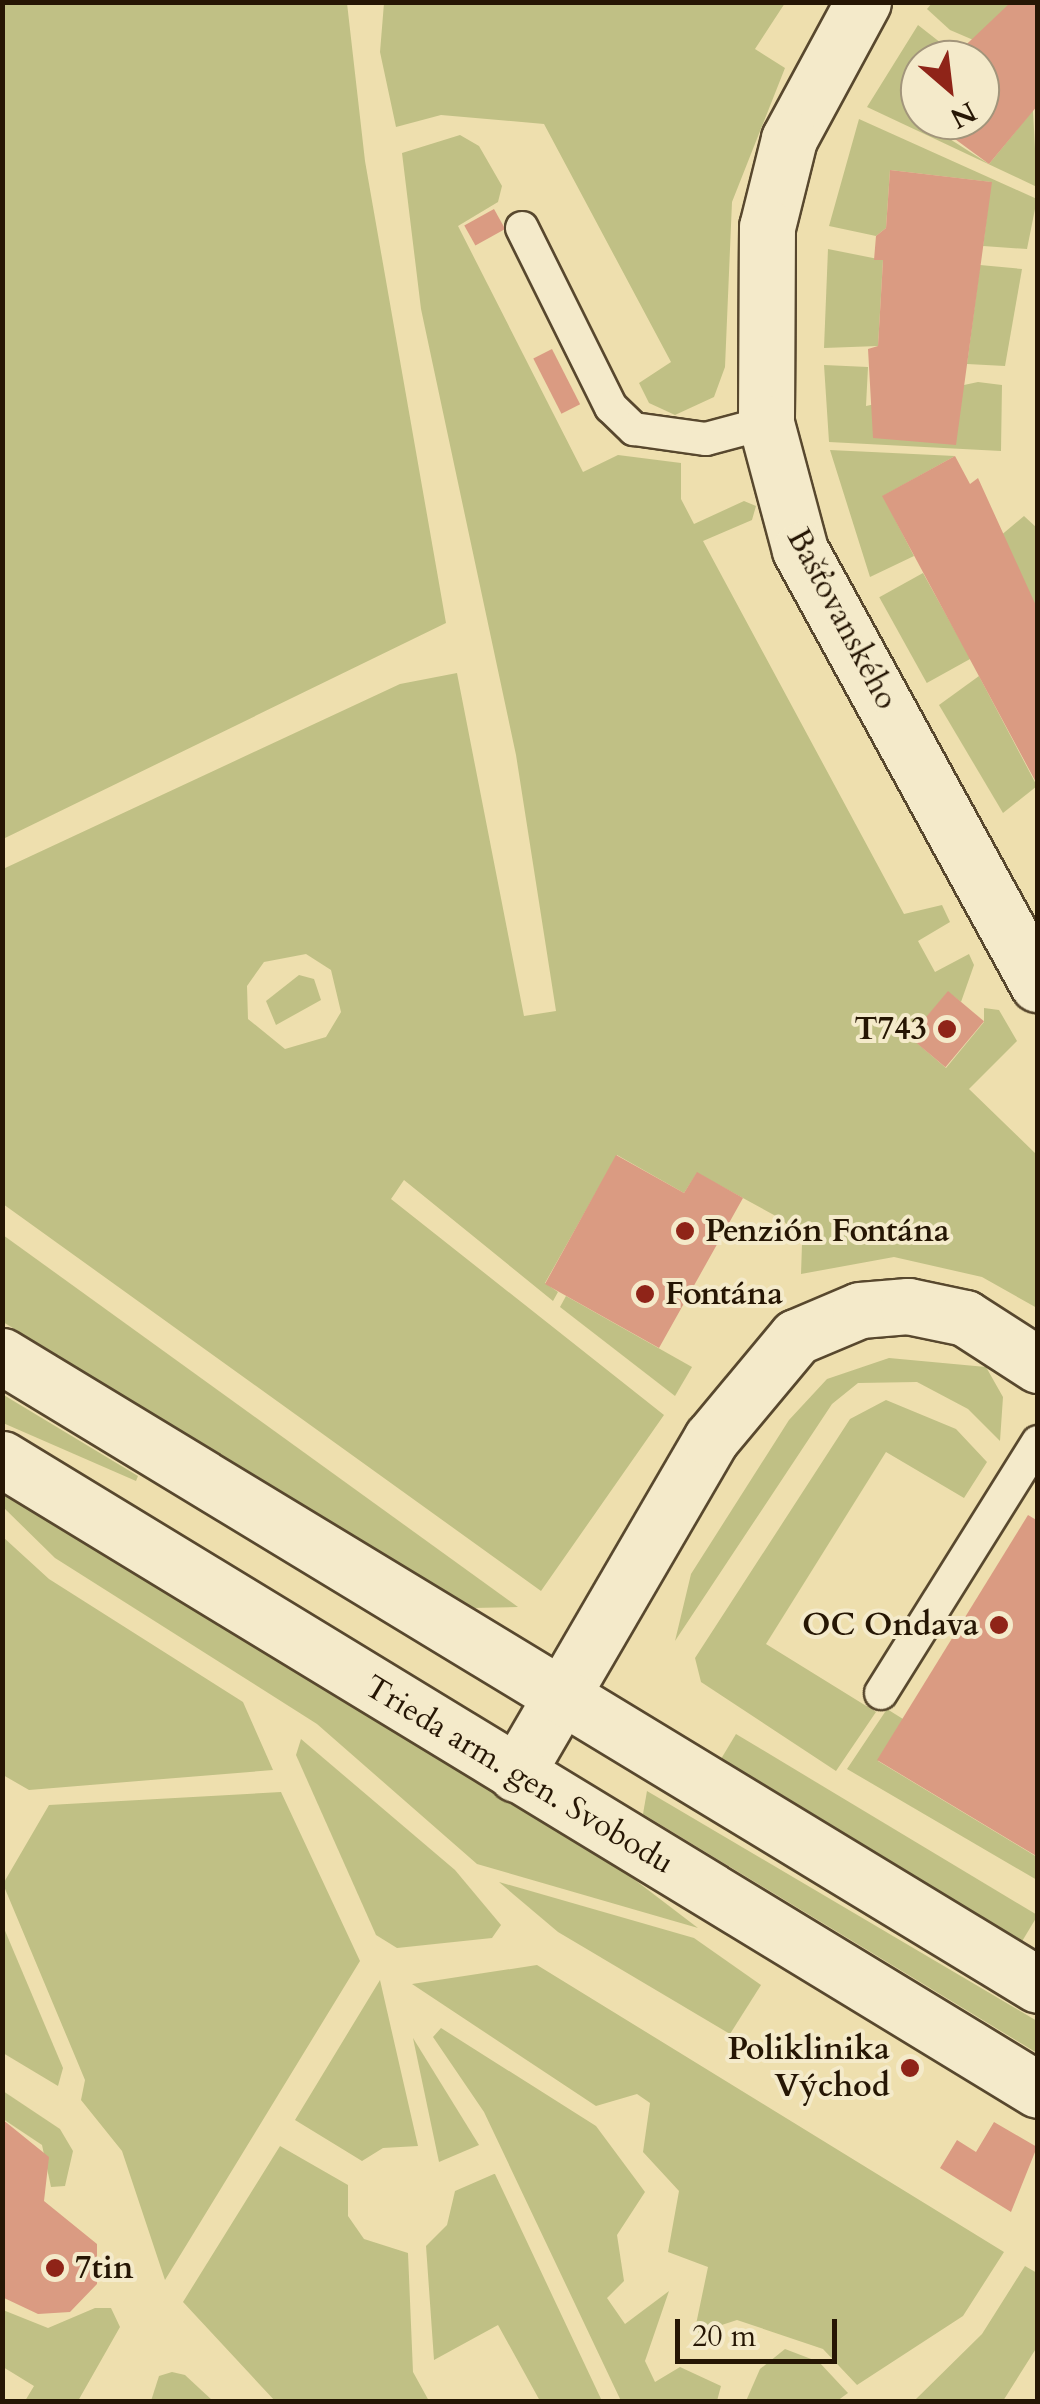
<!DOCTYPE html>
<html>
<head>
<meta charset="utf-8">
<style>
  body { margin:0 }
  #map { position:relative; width:1040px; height:2404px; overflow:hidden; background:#eedfae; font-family:Cardo,serif }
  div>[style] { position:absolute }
  .green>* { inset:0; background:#c0c085; transform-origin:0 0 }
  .building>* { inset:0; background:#da9b82; transform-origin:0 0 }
  .roads { filter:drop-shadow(2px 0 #58482e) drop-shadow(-2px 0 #58482e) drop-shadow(0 2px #58482e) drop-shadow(0 -2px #58482e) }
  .lane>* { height:32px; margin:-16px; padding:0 16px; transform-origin:16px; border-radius:16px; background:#f4eaca }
  .street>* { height:55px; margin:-27.5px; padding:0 27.5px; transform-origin:27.5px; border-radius:27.5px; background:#f4eaca }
  .secondary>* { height:55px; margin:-27.5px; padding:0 27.5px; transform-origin:27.5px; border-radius:27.5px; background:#f4eaca }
  .dots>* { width:28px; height:28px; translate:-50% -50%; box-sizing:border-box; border:5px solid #f4eaca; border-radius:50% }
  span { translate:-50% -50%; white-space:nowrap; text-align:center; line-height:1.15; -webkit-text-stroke:8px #f4eaca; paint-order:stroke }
  .street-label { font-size:32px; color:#261604 }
  .poi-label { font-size:32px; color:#261604; font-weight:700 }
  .right { translate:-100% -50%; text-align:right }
  .left { translate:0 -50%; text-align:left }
  .frame { position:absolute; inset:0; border:5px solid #261604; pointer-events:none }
  .north { position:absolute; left:900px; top:40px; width:100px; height:100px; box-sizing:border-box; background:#f4eaca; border:2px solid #a2957b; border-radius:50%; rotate:152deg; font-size:28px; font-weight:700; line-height:40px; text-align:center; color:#261604 }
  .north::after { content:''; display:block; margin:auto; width:35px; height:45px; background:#8f2418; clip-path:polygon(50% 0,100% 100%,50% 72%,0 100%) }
  .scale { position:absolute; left:675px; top:2319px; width:162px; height:45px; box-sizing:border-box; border:5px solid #261604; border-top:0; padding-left:12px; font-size:30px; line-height:35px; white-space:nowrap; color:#261604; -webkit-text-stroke:8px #f4eaca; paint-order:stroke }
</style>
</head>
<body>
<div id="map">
  <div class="green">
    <i style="clip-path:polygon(2px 3px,347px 3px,365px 161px,446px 623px,3px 839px)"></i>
    <i style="clip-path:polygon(384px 3px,785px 3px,755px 49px,785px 68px,732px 202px,725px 367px,714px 397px,675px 415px,649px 403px,639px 383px,671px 362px,544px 124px,441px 115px,396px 127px,380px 52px)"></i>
    <i style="clip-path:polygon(932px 3px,1011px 3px,978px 42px,950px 30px,927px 9px)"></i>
    <i style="clip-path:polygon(918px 25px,955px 54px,920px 60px,920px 120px,989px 164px,1033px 110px,1037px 187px,867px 107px)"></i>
    <i style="clip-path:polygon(859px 119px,1037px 199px,1027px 249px,983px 246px,991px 182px,890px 170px,886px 228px,876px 236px,829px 226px)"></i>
    <i style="clip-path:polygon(evenodd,460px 135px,479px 146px,502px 186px,498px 202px,458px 226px,583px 472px,618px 455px,681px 463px,681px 499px,694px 524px,744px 501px,756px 506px,752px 520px,703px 541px,904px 914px,942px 905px,950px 922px,918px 941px,935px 972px,969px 954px,974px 965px,961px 1002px,948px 992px,910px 1037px,946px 1068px,984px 1022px,984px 1008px,999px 1010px,1017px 1041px,969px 1089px,1037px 1155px,1037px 1308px,982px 1277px,894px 1257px,801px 1274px,802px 1244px,783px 1220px,697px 1173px,684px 1193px,617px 1155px,545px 1283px,558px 1292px,553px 1301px,404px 1180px,391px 1199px,664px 1415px,541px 1591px,3px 1204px,3px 869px,400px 684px,457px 673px,524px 1016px,556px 1011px,516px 755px,421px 309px,402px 153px,460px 135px,306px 954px,331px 970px,341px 1012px,326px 1037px,285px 1049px,248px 1019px,247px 986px,264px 962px,306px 954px)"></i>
    <i style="clip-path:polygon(828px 249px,883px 260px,878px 346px,824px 348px)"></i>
    <i style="clip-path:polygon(980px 265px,1022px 269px,1005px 366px,967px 364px)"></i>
    <i style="clip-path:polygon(824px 365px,868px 367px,866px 406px,978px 382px,1002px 385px,1001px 451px,829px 442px)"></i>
    <i style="clip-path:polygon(830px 450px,955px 456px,883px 496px,914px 556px,870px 577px)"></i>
    <i style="clip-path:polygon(1024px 516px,1037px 528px,1037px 610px,999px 537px)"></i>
    <i style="left:923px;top:573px;width:98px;height:50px;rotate:61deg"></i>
    <i style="clip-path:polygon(979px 676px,1037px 786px,1003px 813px,939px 705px)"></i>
    <i style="clip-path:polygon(299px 975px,314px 979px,321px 1000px,276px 1025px,266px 1001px)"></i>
    <i style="clip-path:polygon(2px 1235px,3px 1235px,518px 1607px,472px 1608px,3px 1322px)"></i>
    <i style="clip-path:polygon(566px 1296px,692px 1367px,675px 1396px,560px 1307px)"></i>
    <i style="clip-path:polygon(889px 1358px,986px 1367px,1003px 1397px,1000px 1441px,968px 1409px,917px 1382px,858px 1383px,832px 1404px,675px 1641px,691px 1574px,789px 1420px,827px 1379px)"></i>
    <i style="clip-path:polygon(2px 1394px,138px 1476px,136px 1481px,3px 1423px)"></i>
    <i style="clip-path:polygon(886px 1400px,956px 1429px,987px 1462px,964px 1498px,886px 1452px,766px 1644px,876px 1712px,836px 1771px,701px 1682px,695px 1658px,850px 1419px)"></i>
    <i style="clip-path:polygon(2px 1491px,614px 1864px,698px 1928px,477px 1864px,317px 1724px,55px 1558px,3px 1507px)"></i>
    <i style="clip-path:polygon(3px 1537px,49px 1579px,243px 1702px,273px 1770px,29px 1790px,3px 1775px)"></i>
    <i style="clip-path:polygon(887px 1709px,903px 1719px,878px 1761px,1037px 1857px,1037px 1880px,847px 1769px)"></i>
    <i style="left:736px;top:1734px;width:352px;height:33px;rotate:31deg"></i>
    <i style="clip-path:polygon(301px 1739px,455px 1870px,501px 1925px,492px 1938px,397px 1948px,376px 1935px,296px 1755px)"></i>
    <i style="clip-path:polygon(647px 1791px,1037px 2021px,1037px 2053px,643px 1814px)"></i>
    <i style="clip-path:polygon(281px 1792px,360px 1961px,165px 2280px,122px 2151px,81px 2100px,85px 2080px,3px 1884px,49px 1805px)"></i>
    <i style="clip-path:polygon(499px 1882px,694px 1938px,761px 1985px,730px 2034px,558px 1932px)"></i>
    <i style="clip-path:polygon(3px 1926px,63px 2068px,58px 2086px,3px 2053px)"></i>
    <i style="clip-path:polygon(537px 1965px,1004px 2252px,963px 2316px,857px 2385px,823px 2349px,737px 2320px,694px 2334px,708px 2267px,668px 2252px,679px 2191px,643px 2152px,650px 2103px,637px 2094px,596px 2106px,412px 1984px)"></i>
    <i style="clip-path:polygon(380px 1980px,418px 2146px,383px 2148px,362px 2161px,295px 2120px)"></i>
    <i style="clip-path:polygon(441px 2028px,596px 2126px,645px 2192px,617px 2235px,624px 2281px,607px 2298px,625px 2324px,669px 2291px,645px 2361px,655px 2382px,680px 2367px,721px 2386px,717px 2401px,621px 2401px,484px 2112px,433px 2037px)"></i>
    <i style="clip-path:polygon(413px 2038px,479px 2145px,439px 2162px)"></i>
    <i style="clip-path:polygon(3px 2091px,60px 2129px,73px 2151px,65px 2186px,51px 2187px,42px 2145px,3px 2119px)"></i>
    <i style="clip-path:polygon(280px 2146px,348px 2185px,348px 2216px,364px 2239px,408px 2253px,413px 2372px,429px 2401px,275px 2401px,183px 2302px)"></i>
    <i style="clip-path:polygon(494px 2174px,495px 2174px,602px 2401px,540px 2401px,498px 2325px,434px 2360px,426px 2246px,447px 2225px,455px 2191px)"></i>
    <i style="clip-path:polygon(1025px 2266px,1037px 2273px,1037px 2347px,1003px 2401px,914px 2401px,982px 2334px)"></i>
    <i style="clip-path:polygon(95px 2308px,111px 2308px,120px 2327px,78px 2401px,25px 2401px,34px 2386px,3px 2367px,3px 2310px,48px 2328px)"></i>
    <i style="clip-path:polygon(785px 2349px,819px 2362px,848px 2393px,837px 2401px,746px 2401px,760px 2369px)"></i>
    <i style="clip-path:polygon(172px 2372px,185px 2375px,213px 2401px,151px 2401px,159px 2376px)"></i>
  </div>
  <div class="building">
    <i style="clip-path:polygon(1011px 2px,1038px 2px,1038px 105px,989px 164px,929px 120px,980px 120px,980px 60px,950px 60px)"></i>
    <i style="clip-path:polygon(890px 170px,992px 182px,956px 445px,873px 438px,868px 349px,878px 346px,883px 260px,874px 260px,876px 236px,886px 228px)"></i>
    <i style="left:494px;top:209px;width:23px;height:34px;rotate:61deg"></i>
    <i style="left:552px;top:349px;width:62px;height:21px;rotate:63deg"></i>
    <i style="clip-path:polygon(955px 456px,970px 484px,978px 478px,1038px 610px,1038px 786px,882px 496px)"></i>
    <i style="left:948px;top:991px;width:47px;height:60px;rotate:40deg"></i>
    <i style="clip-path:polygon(616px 1155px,684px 1193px,697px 1172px,743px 1198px,659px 1348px,545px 1284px)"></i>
    <i style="clip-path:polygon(1028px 1515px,1038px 1521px,1038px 1857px,877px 1760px)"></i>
    <i style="clip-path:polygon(2px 2119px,49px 2157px,44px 2201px,97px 2244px,97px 2284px,70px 2312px,38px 2314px,2px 2297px)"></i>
    <i style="clip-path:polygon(994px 2122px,1037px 2147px,1011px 2212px,940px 2168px,957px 2140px,976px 2152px)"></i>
  </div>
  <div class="roads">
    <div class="lane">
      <i style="left:522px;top:228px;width:200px;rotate:63.6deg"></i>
      <i style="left:611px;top:407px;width:32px;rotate:44deg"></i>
      <i style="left:634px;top:429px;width:73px;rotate:7.9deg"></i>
      <i style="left:706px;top:439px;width:62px;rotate:-14.9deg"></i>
      <i style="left:881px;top:1693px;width:296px;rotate:-58deg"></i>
    </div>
    <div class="street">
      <i style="left:863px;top:2px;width:156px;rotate:118.4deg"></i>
      <i style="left:789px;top:139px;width:91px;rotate:104deg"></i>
      <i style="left:767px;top:227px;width:196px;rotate:90.3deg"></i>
      <i style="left:766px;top:423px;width:131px;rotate:75deg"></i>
      <i style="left:800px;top:550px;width:495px;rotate:61.3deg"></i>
      <i style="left:516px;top:1774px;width:388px;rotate:-59.8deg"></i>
      <i style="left:711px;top:1439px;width:133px;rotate:-50.2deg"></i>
      <i style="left:796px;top:1337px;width:69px;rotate:-22.9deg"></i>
      <i style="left:860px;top:1310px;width:48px;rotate:-4.8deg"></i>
      <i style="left:908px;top:1306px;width:58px;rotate:11.9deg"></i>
      <i style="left:965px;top:1318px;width:87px;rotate:32.8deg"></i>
    </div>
    <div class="secondary">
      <i style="left:2px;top:1356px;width:1212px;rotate:31.26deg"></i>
      <i style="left:2px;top:1459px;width:1213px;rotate:31.34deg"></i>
    </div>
  </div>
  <div class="dots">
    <i style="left:947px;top:1029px;background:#8f2418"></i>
    <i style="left:685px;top:1231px;background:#8f2418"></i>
    <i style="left:645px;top:1294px;background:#8f2418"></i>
    <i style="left:999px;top:1625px;background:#8f2418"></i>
    <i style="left:910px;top:2068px;background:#8f2418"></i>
    <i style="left:55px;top:2268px;background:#8f2418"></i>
  </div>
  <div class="street-label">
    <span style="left:842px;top:619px;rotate:62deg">Bašťovanského</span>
    <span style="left:519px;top:1775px;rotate:31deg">Trieda arm. gen. Svobodu</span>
  </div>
  <div class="poi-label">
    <span class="right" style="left:927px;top:1029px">T743</span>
    <span class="left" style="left:705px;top:1231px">Penzión Fontána</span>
    <span class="left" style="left:665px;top:1294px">Fontána</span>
    <span class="right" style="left:979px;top:1625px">OC Ondava</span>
    <span class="right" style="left:890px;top:2068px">Poliklinika<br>Východ</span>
    <span class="left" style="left:75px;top:2268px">7tin</span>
  </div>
  <div class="frame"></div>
  <div class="north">N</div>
  <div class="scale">20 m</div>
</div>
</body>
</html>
